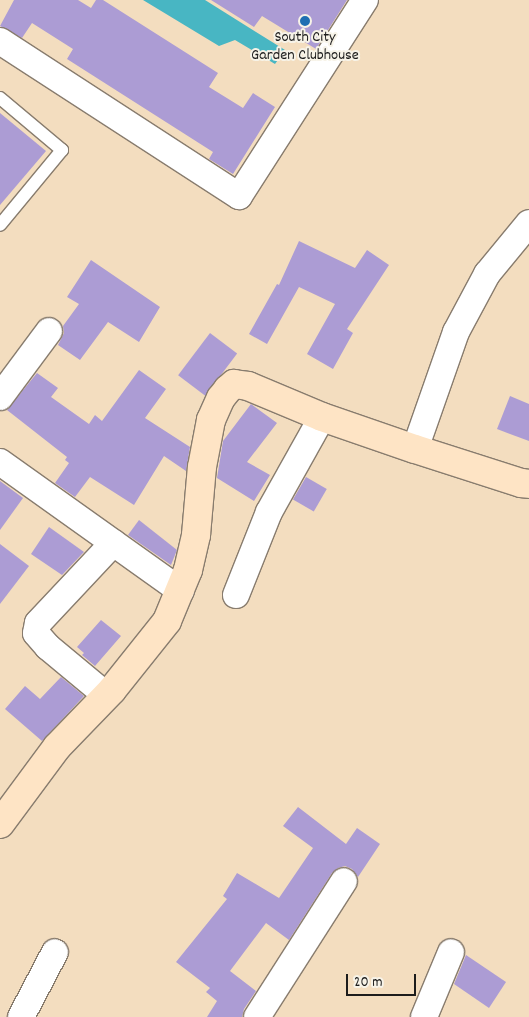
<!DOCTYPE html>
<html>
<head>
<meta charset="utf-8">
<style>
  body { margin:0 }
  #map { position:relative; width:529px; height:1017px; overflow:hidden; background:#f3ddbf; font-family:Dekko,sans-serif }
  div>[style] { position:absolute }
  .water>* { inset:0; background:#48b6c3 }
  .building>* { inset:0; background:#ac9cd4; transform-origin:0 0 }
  .roads { filter:drop-shadow(1px 0 #887c6e) drop-shadow(-1px 0 #887c6e) drop-shadow(0 1px #887c6e) drop-shadow(0 -1px #887c6e) }
  .lane>* { height:12px; margin:-6px; padding:0 6px; transform-origin:6px; border-radius:6px; background:#fff }
  .street>* { height:26px; margin:-13px; padding:0 13px; transform-origin:13px; border-radius:13px; background:#fff }
  .secondary>* { height:28px; margin:-14px; padding:0 14px; transform-origin:14px; border-radius:14px; background:#fee4c5 }
  .dots>* { width:14px; height:14px; translate:-50% -50%; box-sizing:border-box; border:2px solid #f7f3e8; border-radius:50% }
  span { translate:-50% -50%; white-space:nowrap; text-align:center; line-height:1.15; -webkit-text-stroke:4px #f7f3e8; paint-order:stroke }
  .poi-label { font-size:16px; color:#1c1c1c }
  .scale { position:absolute; left:346px; top:974px; width:70px; height:22px; box-sizing:border-box; border:2px solid #1c1c1c; border-top:0; padding-left:6px; font-size:15px; line-height:18px; white-space:nowrap; color:#1c1c1c; -webkit-text-stroke:4px #f7f3e8; paint-order:stroke }
</style>
</head>
<body>
<div id="map">
  <div class="water">
    <i style="clip-path:polygon(143px 0,205px 0,285px 50px,275px 64px,235px 40px,219px 46px)"></i>
  </div>
  <div class="building">
    <i style="clip-path:polygon(14px 0,78px 0,91px 8px,96px 0,103px 0,218px 73px,209px 87px,243px 108px,253px 93px,275px 107px,233px 174px,209px 159px,213px 152px,67px 59px,73px 49px,32px 23px,22px 38px,0 26px)"></i>
    <i style="clip-path:polygon(211px 0,347px 0,316px 49px,262px 16px,254px 27px)"></i>
    <i style="clip-path:polygon(0 113px,46px 151px,0 205px)"></i>
    <i style="clip-path:polygon(299px 241px,355px 268px,367px 250px,389px 265px,347px 329px,353px 333px,333px 369px,307px 354px,335px 304px,299px 287px,267px 344px,249px 334px,277px 284px,279px 285px)"></i>
    <i style="clip-path:polygon(91px 260px,160px 307px,139px 342px,108px 322px,80px 360px,58px 345px,64px 333px,63px 326px,79px 304px,67px 297px)"></i>
    <i style="left:210px;top:333px;width:34px;height:53px;rotate:37deg"></i>
    <i style="clip-path:polygon(139px 370px,166px 389px,145px 418px,190px 447px,186px 471px,164px 456px,134px 505px,90px 477px,75px 497px,55px 483px,69px 463px,65px 460px,67px 457px,7px 410px,37px 373px,58px 388px,51px 397px,89px 424px,95px 415px,102px 421px)"></i>
    <i style="clip-path:polygon(510px 396px,529px 404px,529px 441px,497px 429px)"></i>
    <i style="clip-path:polygon(251px 404px,277px 423px,247px 462px,270px 475px,254px 501px,217px 478px,223px 441px)"></i>
    <i style="left:306px;top:477px;width:24px;height:26px;rotate:30deg"></i>
    <i style="clip-path:polygon(0 481px,23px 498px,0 530px)"></i>
    <i style="clip-path:polygon(139px 520px,177px 550px,171px 565px,128px 535px)"></i>
    <i style="clip-path:polygon(49px 527px,84px 552px,62px 575px,31px 554px)"></i>
    <i style="clip-path:polygon(0 544px,29px 566px,0 604px)"></i>
    <i style="clip-path:polygon(101px 620px,121px 636px,95px 666px,82px 655px,84px 653px,77px 647px)"></i>
    <i style="clip-path:polygon(61px 677px,84px 696px,42px 741px,5px 709px,25px 686px,40px 699px)"></i>
    <i style="clip-path:polygon(298px 807px,346px 844px,357px 828px,380px 844px,358px 877px,352px 869px,345px 866px,338px 868px,332px 873px,289px 940px,266px 923px,230px 971px,256px 991px,244px 1009px,242px 1017px,207px 1017px,217px 1001px,206px 992px,210px 988px,176px 962px,227px 899px,223px 896px,237px 873px,279px 898px,313px 848px,283px 826px)"></i>
    <i style="clip-path:polygon(466px 955px,506px 982px,489px 1008px,454px 984px)"></i>
  </div>
  <div class="roads">
    <div class="lane">
      <i style="left:0;top:98px;width:81px;rotate:40deg"></i>
      <i style="left:62px;top:150px;width:97px;rotate:129.6deg"></i>
    </div>
    <div class="street">
      <i style="left:0;top:41px;width:285px;rotate:33deg"></i>
      <i style="left:239px;top:196px;width:233px;rotate:-57.3deg"></i>
      <i style="left:0;top:397px;width:82px;rotate:-53.4deg"></i>
      <i style="left:415px;top:449px;width:124px;rotate:-70.7deg"></i>
      <i style="left:456px;top:332px;width:66px;rotate:-61.9deg"></i>
      <i style="left:487px;top:274px;width:66px;rotate:-50.5deg"></i>
      <i style="left:0;top:462px;width:222px;rotate:35.5deg"></i>
      <i style="left:236px;top:595px;width:89px;rotate:-68.3deg"></i>
      <i style="left:269px;top:512px;width:109px;rotate:-60.8deg"></i>
      <i style="left:107px;top:696px;width:77px;rotate:-140.3deg"></i>
      <i style="left:48px;top:647px;width:18px;rotate:-131deg"></i>
      <i style="left:36px;top:633px;width:10px;rotate:-79deg"></i>
      <i style="left:38px;top:623px;width:110px;rotate:-46.8deg"></i>
      <i style="left:21px;top:1017px;width:73px;rotate:-62.4deg"></i>
      <i style="left:257px;top:1017px;width:161px;rotate:-57.4deg"></i>
      <i style="left:424px;top:1017px;width:70px;rotate:-67.4deg"></i>
    </div>
    <div class="secondary">
      <i style="left:0;top:824px;width:96px;rotate:-53.5deg"></i>
      <i style="left:57px;top:747px;width:79px;rotate:-46deg"></i>
      <i style="left:112px;top:690px;width:88px;rotate:-51.4deg"></i>
      <i style="left:167px;top:621px;width:55px;rotate:-67.6deg"></i>
      <i style="left:188px;top:570px;width:36px;rotate:-77deg"></i>
      <i style="left:196px;top:535px;width:68px;rotate:-85deg"></i>
      <i style="left:202px;top:467px;width:48px;rotate:-79.2deg"></i>
      <i style="left:211px;top:420px;width:24px;rotate:-66deg"></i>
      <i style="left:221px;top:398px;width:11px;rotate:-52deg"></i>
      <i style="left:228px;top:389px;width:8px;rotate:-40deg"></i>
      <i style="left:234px;top:384px;width:14px;rotate:8deg"></i>
      <i style="left:248px;top:386px;width:80px;rotate:22.7deg"></i>
      <i style="left:322px;top:417px;width:98px;rotate:19deg"></i>
      <i style="left:415px;top:449px;width:111px;rotate:17.8deg"></i>
      <i style="left:521px;top:483px;width:8px;rotate:7deg"></i>
    </div>
  </div>
  <div class="dots">
    <i style="left:305px;top:21px;background:#1f6fb2"></i>
  </div>
  <div class="poi-label">
    <span style="left:305px;top:47px">South City<br>Garden Clubhouse</span>
  </div>
  <div class="scale">20 m</div>
</div>
</body>
</html>
